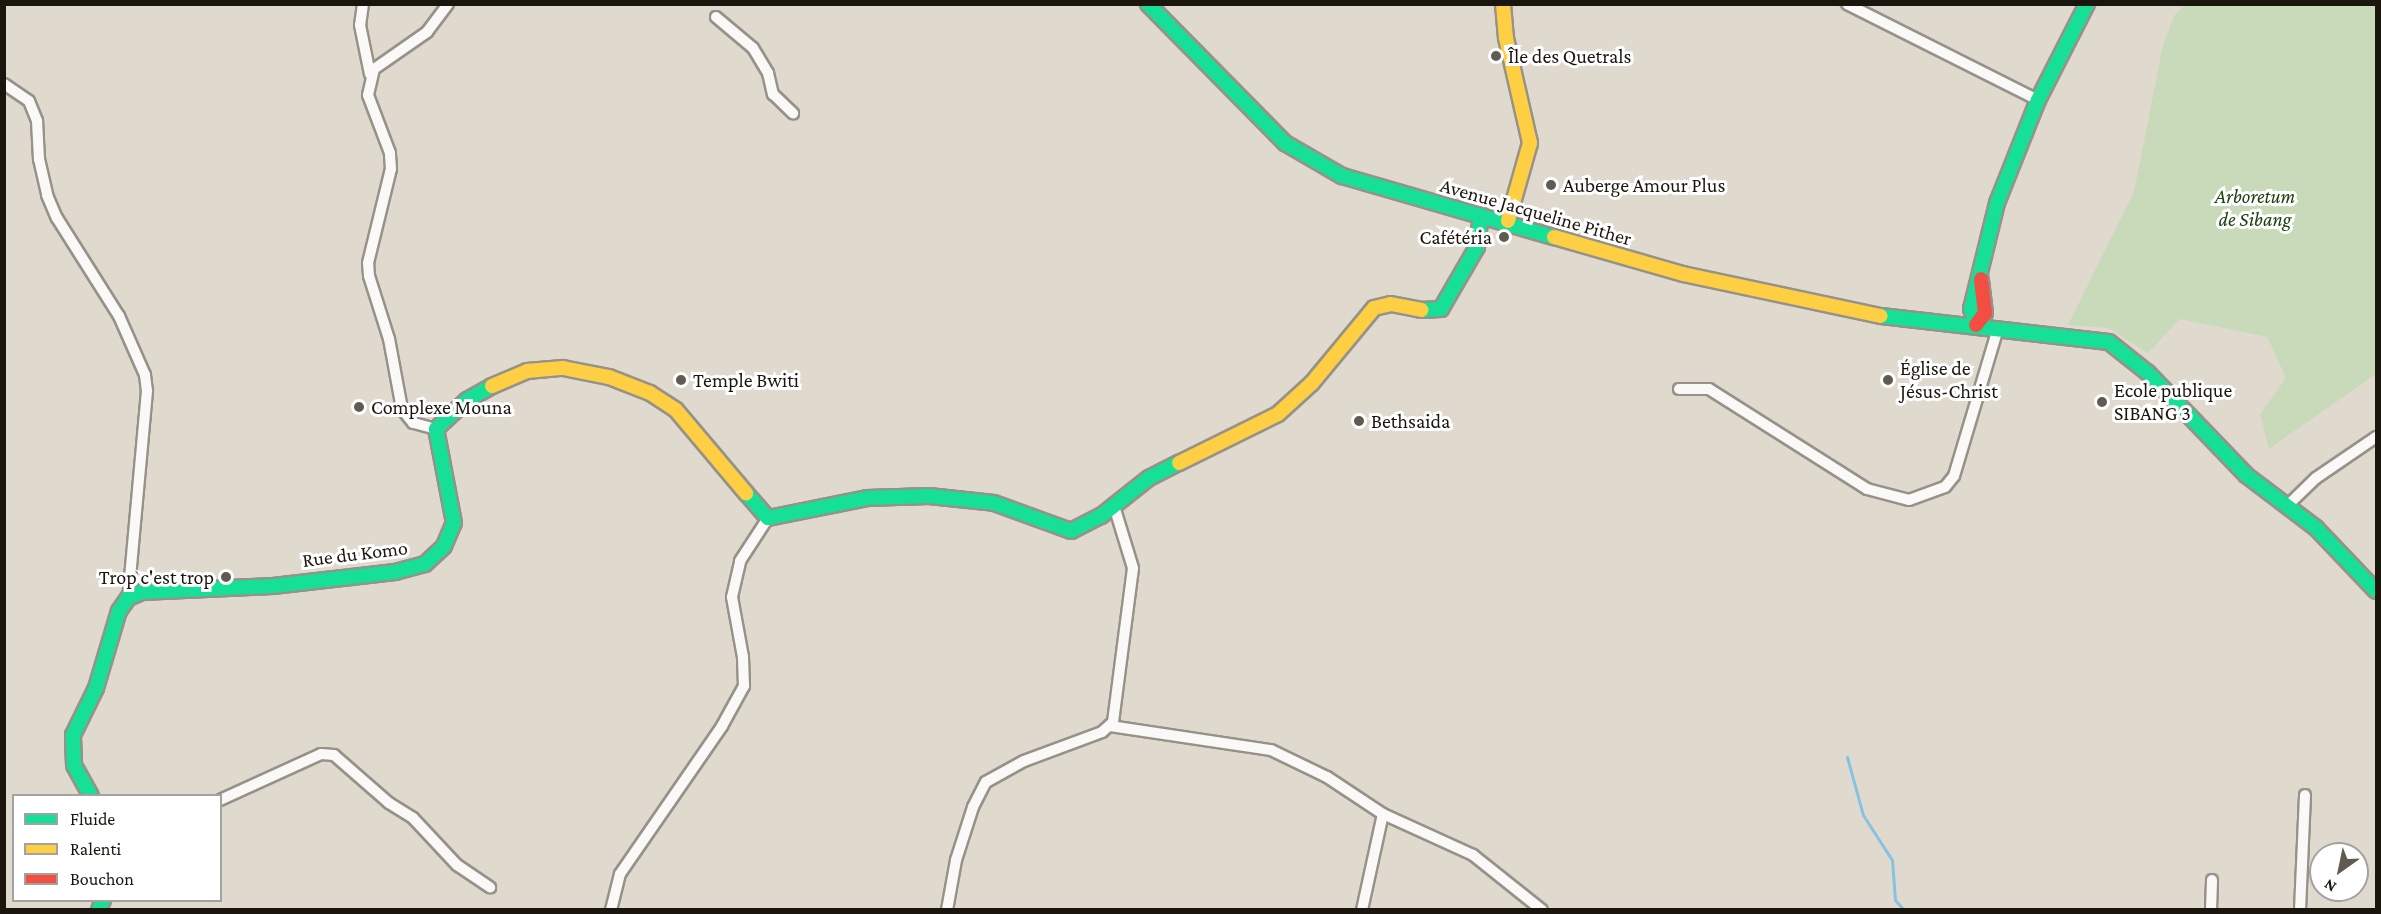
<!DOCTYPE html>
<html>
<head>
<meta charset="utf-8">
<style>
  body { margin:0 }
  #map { position:relative; width:2381px; height:914px; overflow:hidden; background:#e0dace; font-family:"Crimson Pro",serif }
  div>[style] { position:absolute }
  .green>* { inset:0; background:#c9dabb }
  .stream>* { height:3px; margin:-1.5px; padding:0 1.5px; transform-origin:1.5px; border-radius:1.5px; background:#88c2e3 }
  .roads { filter:drop-shadow(2px 0 #979289) drop-shadow(-2px 0 #979289) drop-shadow(0 2px #979289) drop-shadow(0 -2px #979289) }
  .street>* { height:10px; margin:-5px; padding:0 5px; transform-origin:5px; border-radius:5px; background:#faf9f8 }
  .fast>* { height:14px; margin:-7px; padding:0 7px; transform-origin:7px; border-radius:7px; background:#16e098 }
  .slow>* { height:14px; margin:-7px; padding:0 7px; transform-origin:7px; border-radius:7px; background:#ffcf43 }
  .jam>* { height:14px; margin:-7px; padding:0 7px; transform-origin:7px; border-radius:7px; background:#f24e42 }
  .dots>* { width:16px; height:16px; translate:-50% -50%; box-sizing:border-box; border:3px solid #fff; border-radius:50% }
  span { translate:-50% -50%; white-space:nowrap; text-align:center; line-height:1.15; -webkit-text-stroke:6px #fff; paint-order:stroke }
  .poi-label { font-size:20px; color:#1a160e }
  .left { translate:0 -50%; text-align:left }
  .right { translate:-100% -50%; text-align:right }
  .park-label { font-size:20px; color:#1d4011; font-style:italic }
  .street-label { font-size:20px; color:#1a160e }
  .frame { position:absolute; inset:0; border:6px solid #1a160e; pointer-events:none }
  .legend { position:absolute; left:12px; top:794px; width:210px; height:108px; box-sizing:border-box; background:#fff; border:2px solid #a3a29f; margin:0; padding:8px 10px; list-style:none; font-size:18px; color:#1a160e }
  .legend li { display:flex; align-items:center; gap:12px; height:30px }
  .legend b { width:30px; border:2px solid #a3a29f }
  .north { position:absolute; left:2309px; top:842px; width:60px; height:60px; box-sizing:border-box; background:#fff; border:2px solid #a3a29f; border-radius:50%; rotate:213deg; font-size:16px; font-weight:700; line-height:24px; text-align:center; color:#1a160e }
  .north::after { content:''; display:block; margin:auto; width:21px; height:27px; background:#5f5b51; clip-path:polygon(50% 0,100% 100%,50% 72%,0 100%) }
</style>
</head>
<body>
<div id="map">
  <div class="green">
    <i style="clip-path:polygon(2185px 5px,2376px 5px,2376px 374px,2269px 449px,2260px 414px,2286px 378px,2267px 337px,2180px 319px,2148px 353px,2108px 328px,2068px 325px,2134px 192px,2163px 45px,2174px 16px)"></i>
  </div>
  <div class="stream">
    <i style="left:1847px;top:757px;width:60px;rotate:74.6deg"></i>
    <i style="left:1863px;top:815px;width:54px;rotate:57.2deg"></i>
    <i style="left:1892px;top:860px;width:40px;rotate:85.7deg"></i>
    <i style="left:1895px;top:900px;width:13px;rotate:48deg"></i>
  </div>
  <div class="roads">
    <div class="street">
      <i style="left:363px;top:4px;width:21px;rotate:98deg"></i>
      <i style="left:360px;top:25px;width:50px;rotate:78.5deg"></i>
      <i style="left:1847px;top:4px;width:214px;rotate:26.7deg"></i>
      <i style="left:716px;top:17px;width:48px;rotate:40deg"></i>
      <i style="left:753px;top:48px;width:29px;rotate:59deg"></i>
      <i style="left:768px;top:73px;width:22px;rotate:77deg"></i>
      <i style="left:773px;top:94px;width:28px;rotate:44deg"></i>
      <i style="left:4px;top:84px;width:30px;rotate:34deg"></i>
      <i style="left:29px;top:101px;width:22px;rotate:68deg"></i>
      <i style="left:37px;top:121px;width:38px;rotate:87deg"></i>
      <i style="left:39px;top:159px;width:37px;rotate:77deg"></i>
      <i style="left:47px;top:195px;width:25px;rotate:67deg"></i>
      <i style="left:57px;top:218px;width:116px;rotate:57.7deg"></i>
      <i style="left:119px;top:316px;width:64px;rotate:66.2deg"></i>
      <i style="left:145px;top:375px;width:16px;rotate:83deg"></i>
      <i style="left:147px;top:391px;width:208px;rotate:95.2deg"></i>
      <i style="left:1679px;top:389px;width:30px"></i>
      <i style="left:1709px;top:389px;width:187px;rotate:32.3deg"></i>
      <i style="left:1867px;top:489px;width:43px;rotate:14.7deg"></i>
      <i style="left:1909px;top:500px;width:38px;rotate:-20deg"></i>
      <i style="left:1945px;top:487px;width:14px;rotate:-51deg"></i>
      <i style="left:1954px;top:476px;width:154px;rotate:-73.4deg"></i>
      <i style="left:436px;top:429px;width:24px;rotate:-165deg"></i>
      <i style="left:413px;top:423px;width:18px;rotate:-128deg"></i>
      <i style="left:402px;top:409px;width:71px;rotate:-100.5deg"></i>
      <i style="left:389px;top:339px;width:66px;rotate:-107.6deg"></i>
      <i style="left:369px;top:276px;width:13px;rotate:-94deg"></i>
      <i style="left:368px;top:263px;width:97px;rotate:-76.3deg"></i>
      <i style="left:391px;top:169px;width:16px;rotate:-94deg"></i>
      <i style="left:390px;top:153px;width:62px;rotate:-110.8deg"></i>
      <i style="left:368px;top:95px;width:27px;rotate:-77deg"></i>
      <i style="left:374px;top:69px;width:65px;rotate:-34.9deg"></i>
      <i style="left:427px;top:32px;width:35px;rotate:-53deg"></i>
      <i style="left:2287px;top:506px;width:40px;rotate:-44deg"></i>
      <i style="left:2316px;top:478px;width:73px;rotate:-34.3deg"></i>
      <i style="left:1110px;top:726px;width:163px;rotate:8.5deg"></i>
      <i style="left:1271px;top:750px;width:62px;rotate:25.7deg"></i>
      <i style="left:1327px;top:777px;width:67px;rotate:33.5deg"></i>
      <i style="left:1383px;top:814px;width:99px;rotate:24.5deg"></i>
      <i style="left:1473px;top:855px;width:88px;rotate:38.6deg"></i>
      <i style="left:220px;top:800px;width:111px;rotate:-24.5deg"></i>
      <i style="left:321px;top:754px;width:13px;rotate:4deg"></i>
      <i style="left:334px;top:755px;width:73px;rotate:41.1deg"></i>
      <i style="left:389px;top:803px;width:28px;rotate:32deg"></i>
      <i style="left:413px;top:818px;width:64px;rotate:46.9deg"></i>
      <i style="left:457px;top:865px;width:40px;rotate:34deg"></i>
      <i style="left:611px;top:910px;width:37px;rotate:-76deg"></i>
      <i style="left:620px;top:874px;width:180px;rotate:-55.4deg"></i>
      <i style="left:722px;top:726px;width:46px;rotate:-61.2deg"></i>
      <i style="left:744px;top:686px;width:29px;rotate:-92deg"></i>
      <i style="left:743px;top:657px;width:61px;rotate:-100.4deg"></i>
      <i style="left:732px;top:597px;width:37px;rotate:-77deg"></i>
      <i style="left:740px;top:561px;width:51px;rotate:-56.9deg"></i>
      <i style="left:947px;top:910px;width:51px;rotate:-79.8deg"></i>
      <i style="left:956px;top:860px;width:56px;rotate:-72.2deg"></i>
      <i style="left:973px;top:807px;width:28px;rotate:-63deg"></i>
      <i style="left:986px;top:782px;width:43px;rotate:-28.9deg"></i>
      <i style="left:1024px;top:761px;width:83px;rotate:-20.4deg"></i>
      <i style="left:1102px;top:732px;width:15px;rotate:-42deg"></i>
      <i style="left:1113px;top:722px;width:155px;rotate:-82.6deg"></i>
      <i style="left:1133px;top:568px;width:65px;rotate:-107deg"></i>
      <i style="left:1362px;top:910px;width:98px;rotate:-77.7deg"></i>
      <i style="left:2211px;top:910px;width:30px;rotate:-88deg"></i>
      <i style="left:2300px;top:910px;width:115px;rotate:-87.5deg"></i>
    </div>
    <div class="fast">
      <i style="left:1148px;top:4px;width:195px;rotate:45.4deg"></i>
      <i style="left:1285px;top:143px;width:66px;rotate:30.1deg"></i>
      <i style="left:1342px;top:176px;width:221px;rotate:16.1deg"></i>
      <i style="left:1421px;top:310px;width:20px;rotate:-3deg"></i>
      <i style="left:1441px;top:309px;width:72px;rotate:-59.9deg"></i>
      <i style="left:1477px;top:247px;width:32px;rotate:-83deg"></i>
      <i style="left:1881px;top:316px;width:229px;rotate:6.5deg"></i>
      <i style="left:2109px;top:342px;width:50px;rotate:38.5deg"></i>
      <i style="left:2148px;top:373px;width:141px;rotate:46.1deg"></i>
      <i style="left:2246px;top:475px;width:88px;rotate:37.1deg"></i>
      <i style="left:2316px;top:528px;width:87px;rotate:46.4deg"></i>
      <i style="left:1976px;top:325px;width:17px;rotate:-107deg"></i>
      <i style="left:1971px;top:309px;width:109px;rotate:-76.2deg"></i>
      <i style="left:1997px;top:203px;width:111px;rotate:-68.3deg"></i>
      <i style="left:2038px;top:100px;width:108px;rotate:-63deg"></i>
      <i style="left:746px;top:493px;width:33px;rotate:49deg"></i>
      <i style="left:768px;top:518px;width:101px;rotate:-11.4deg"></i>
      <i style="left:867px;top:498px;width:62px;rotate:-1.8deg"></i>
      <i style="left:929px;top:496px;width:65px;rotate:6.1deg"></i>
      <i style="left:994px;top:503px;width:82px;rotate:20deg"></i>
      <i style="left:1071px;top:531px;width:34px;rotate:-27deg"></i>
      <i style="left:1101px;top:516px;width:61px;rotate:-38.4deg"></i>
      <i style="left:1149px;top:478px;width:34px;rotate:-27deg"></i>
      <i style="left:91px;top:796px;width:35px;rotate:-119deg"></i>
      <i style="left:74px;top:765px;width:30px;rotate:-92deg"></i>
      <i style="left:73px;top:735px;width:52px;rotate:-63.9deg"></i>
      <i style="left:96px;top:688px;width:80px;rotate:-73.4deg"></i>
      <i style="left:119px;top:611px;width:16px;rotate:-55deg"></i>
      <i style="left:128px;top:598px;width:15px;rotate:-23deg"></i>
      <i style="left:142px;top:592px;width:131px;rotate:-2.6deg"></i>
      <i style="left:273px;top:586px;width:123px;rotate:-6.5deg"></i>
      <i style="left:395px;top:572px;width:31px;rotate:-15deg"></i>
      <i style="left:425px;top:564px;width:26px;rotate:-43deg"></i>
      <i style="left:444px;top:546px;width:25px;rotate:-67deg"></i>
      <i style="left:454px;top:523px;width:96px;rotate:-100.8deg"></i>
      <i style="left:436px;top:429px;width:42px;rotate:-43.1deg"></i>
      <i style="left:467px;top:400px;width:29px;rotate:-29deg"></i>
      <i style="left:99px;top:910px;width:11px;rotate:-68deg"></i>
    </div>
    <div class="slow">
      <i style="left:1503px;top:4px;width:34px;rotate:85deg"></i>
      <i style="left:1506px;top:38px;width:108px;rotate:77.1deg"></i>
      <i style="left:1530px;top:143px;width:81px;rotate:105.8deg"></i>
      <i style="left:1554px;top:237px;width:134px;rotate:16deg"></i>
      <i style="left:1683px;top:274px;width:202px;rotate:12deg"></i>
      <i style="left:492px;top:386px;width:38px;rotate:-23deg"></i>
      <i style="left:527px;top:371px;width:36px;rotate:-5deg"></i>
      <i style="left:563px;top:368px;width:47px;rotate:11.1deg"></i>
      <i style="left:609px;top:377px;width:44px;rotate:21.3deg"></i>
      <i style="left:650px;top:393px;width:31px;rotate:33deg"></i>
      <i style="left:676px;top:410px;width:109px;rotate:49.9deg"></i>
      <i style="left:1179px;top:463px;width:110px;rotate:-26.3deg"></i>
      <i style="left:1278px;top:414px;width:46px;rotate:-42.4deg"></i>
      <i style="left:1312px;top:383px;width:97px;rotate:-50.4deg"></i>
      <i style="left:1374px;top:308px;width:17px;rotate:-13deg"></i>
      <i style="left:1391px;top:304px;width:31px;rotate:11deg"></i>
    </div>
    <div class="jam">
      <i style="left:1976px;top:325px;width:15px;rotate:-53deg"></i>
      <i style="left:1985px;top:313px;width:34px;rotate:-97deg"></i>
    </div>
  </div>
  <div class="dots">
    <i style="left:1496px;top:56px;background:#5f5b51"></i>
    <i style="left:1551px;top:185px;background:#5f5b51"></i>
    <i style="left:1504px;top:237px;background:#5f5b51"></i>
    <i style="left:681px;top:380px;background:#5f5b51"></i>
    <i style="left:1888px;top:380px;background:#5f5b51"></i>
    <i style="left:2102px;top:402px;background:#5f5b51"></i>
    <i style="left:359px;top:407px;background:#5f5b51"></i>
    <i style="left:1359px;top:421px;background:#5f5b51"></i>
    <i style="left:226px;top:577px;background:#5f5b51"></i>
  </div>
  <div class="poi-label">
    <span class="left" style="left:1508px;top:56px">Île des Quetrals</span>
    <span class="left" style="left:1563px;top:185px">Auberge Amour Plus</span>
    <span class="right" style="left:1492px;top:237px">Cafétéria</span>
    <span class="left" style="left:1900px;top:380px">Église de<br>Jésus-Christ</span>
    <span class="left" style="left:693px;top:380px">Temple Bwiti</span>
    <span class="left" style="left:2114px;top:402px">Ecole publique<br>SIBANG 3</span>
    <span class="left" style="left:371px;top:407px">Complexe Mouna</span>
    <span class="left" style="left:1371px;top:421px">Bethsaida</span>
    <span class="right" style="left:214px;top:577px">Trop c'est trop</span>
  </div>
  <div class="park-label">
    <span style="left:2255px;top:208px">Arboretum<br>de Sibang</span>
  </div>
  <div class="street-label">
    <span style="left:1536px;top:212px;rotate:16deg">Avenue Jacqueline Pither</span>
    <span style="left:355px;top:554px;rotate:-7deg">Rue du Komo</span>
  </div>
  <div class="frame"></div>
  <ul class="legend">
  <li><b style="height:8px;background:#16e098"></b>Fluide</li>
  <li><b style="height:8px;background:#ffcf43"></b>Ralenti</li>
  <li><b style="height:8px;background:#f24e42"></b>Bouchon</li>
  </ul>
  <div class="north">N</div>
</div>
</body>
</html>
